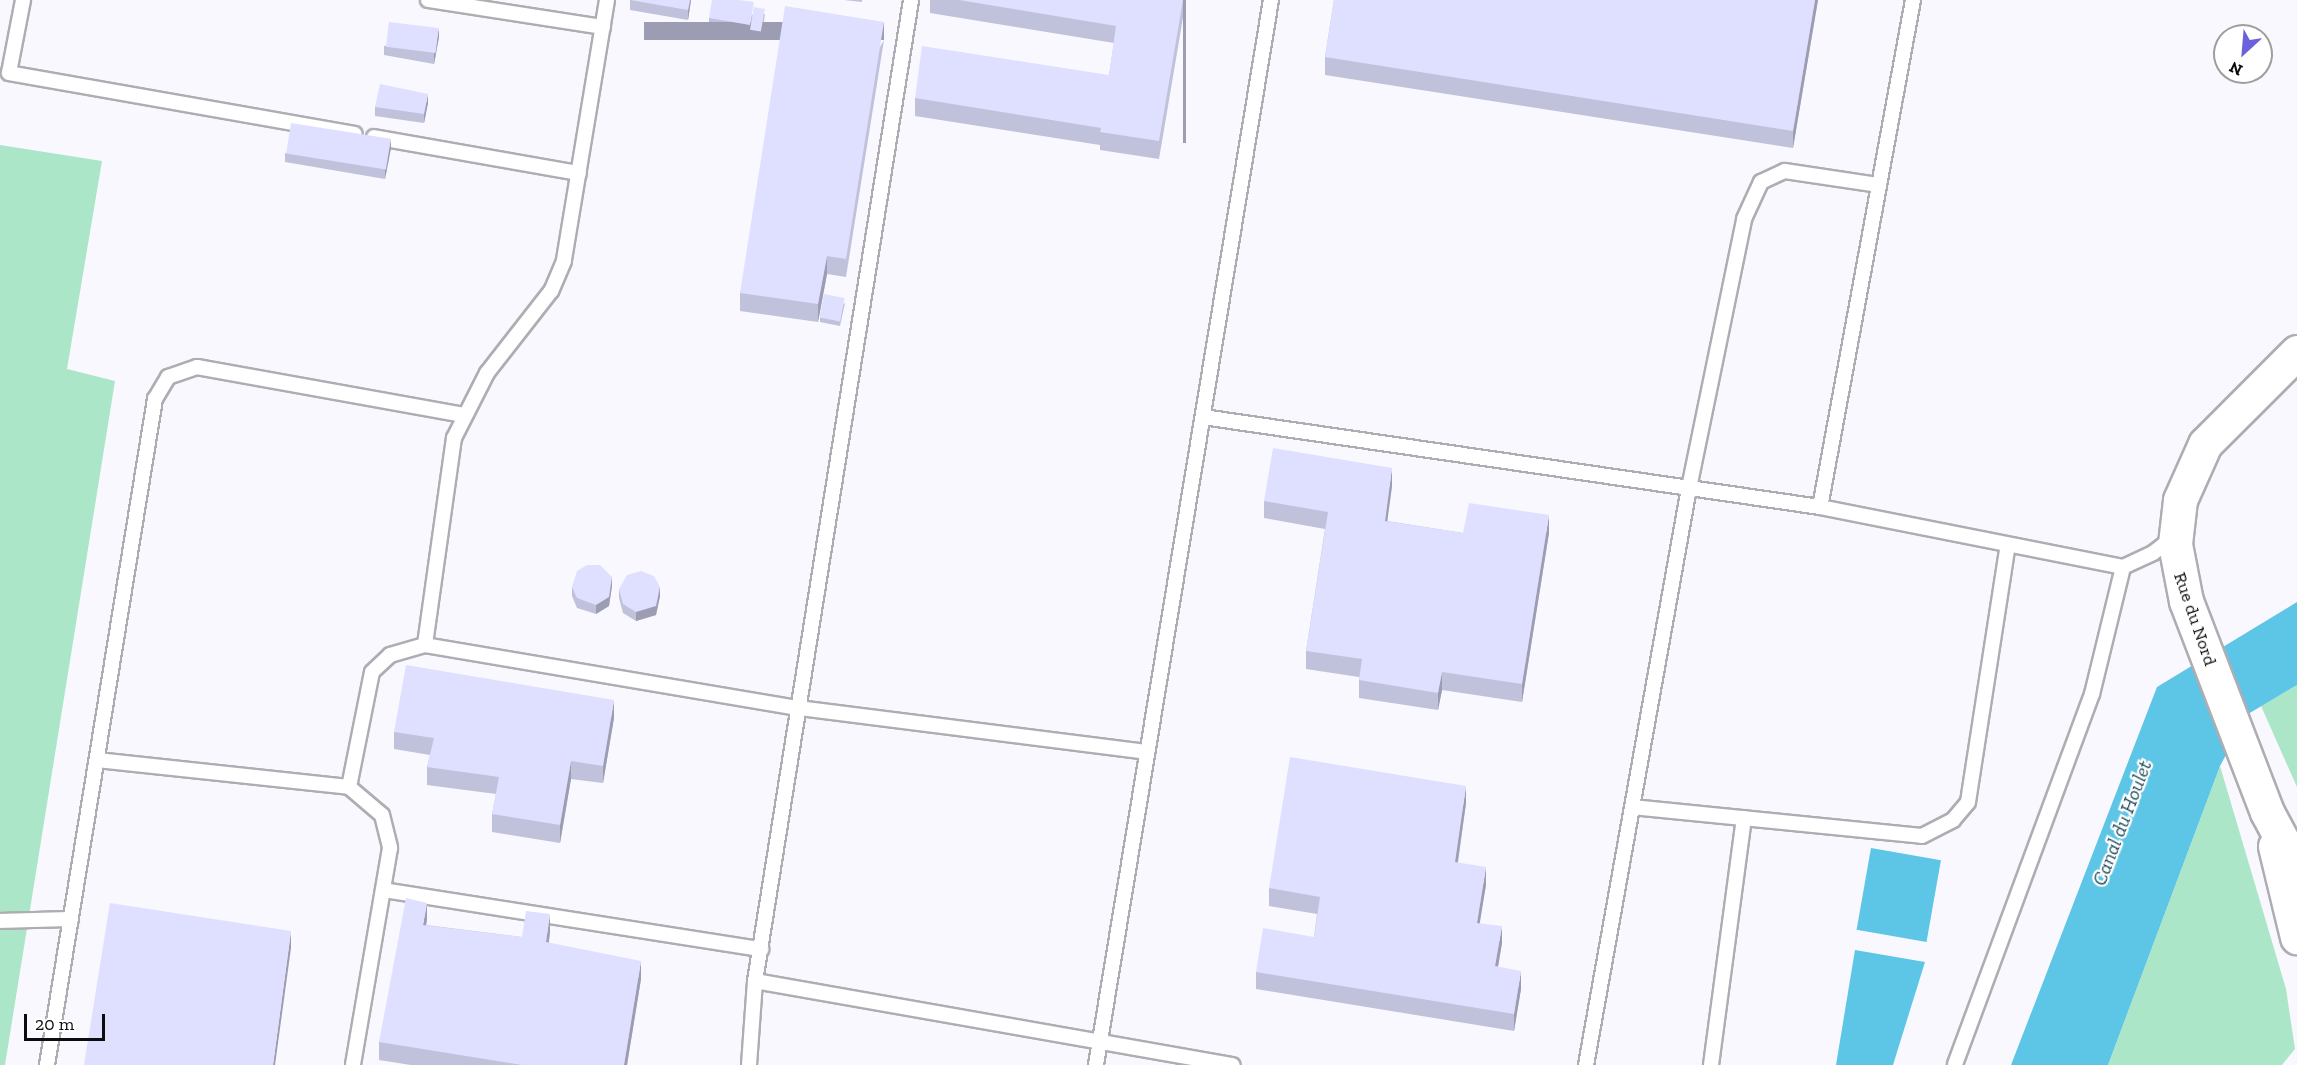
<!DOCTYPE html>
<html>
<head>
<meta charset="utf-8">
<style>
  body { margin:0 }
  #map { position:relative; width:2297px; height:1065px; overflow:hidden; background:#f8f8fe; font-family:"Zilla Slab",serif }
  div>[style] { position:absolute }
  .green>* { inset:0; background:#ace6c8 }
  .water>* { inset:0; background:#5dc5e5; transform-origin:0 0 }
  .roads { filter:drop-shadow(2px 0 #adadb3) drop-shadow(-2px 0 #adadb3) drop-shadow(0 2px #adadb3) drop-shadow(0 -2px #adadb3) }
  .service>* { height:14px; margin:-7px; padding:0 7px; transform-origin:7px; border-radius:7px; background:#fff }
  .tertiary>* { height:33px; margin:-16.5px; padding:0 16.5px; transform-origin:16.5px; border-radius:16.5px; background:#fff }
  .wall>* { inset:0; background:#c0c1db }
  .shaded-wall>* { inset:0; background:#9c9db2; transform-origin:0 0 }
  .building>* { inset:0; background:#dfe0ff; transform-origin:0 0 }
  span { translate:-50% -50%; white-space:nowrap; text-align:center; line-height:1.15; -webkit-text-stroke:4.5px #fff; paint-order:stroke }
  .street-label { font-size:18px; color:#0c0c0e }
  .water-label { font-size:20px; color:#1f4c5a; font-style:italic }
  .north { position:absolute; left:2213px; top:24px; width:60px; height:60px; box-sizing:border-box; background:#fff; border:2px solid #9e9e9f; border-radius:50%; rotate:206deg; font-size:16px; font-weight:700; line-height:24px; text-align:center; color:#0c0c0e }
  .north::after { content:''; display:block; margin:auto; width:21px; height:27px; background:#6b61db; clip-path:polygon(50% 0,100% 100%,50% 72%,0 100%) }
  .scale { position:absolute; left:24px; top:1014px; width:81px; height:27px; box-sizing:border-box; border:3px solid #0c0c0e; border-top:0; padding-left:8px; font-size:18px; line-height:21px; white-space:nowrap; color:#0c0c0e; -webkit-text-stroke:4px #fff; paint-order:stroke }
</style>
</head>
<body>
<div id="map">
  <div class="green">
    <i style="clip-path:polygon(0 145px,102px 161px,67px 369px,115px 381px,5px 1065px,0 1065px)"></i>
    <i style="clip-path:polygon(2297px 685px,2297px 787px,2261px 706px)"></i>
    <i style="clip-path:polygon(2220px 766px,2286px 989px,2295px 1049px,2282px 1065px,2108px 1065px)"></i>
  </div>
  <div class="water">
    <i style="clip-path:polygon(2297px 602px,2297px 685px,2248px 714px,2220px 766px,2108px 1065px,2011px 1065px,2157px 687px)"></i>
    <i style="left:1871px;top:848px;width:71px;height:83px;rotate:10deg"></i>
    <i style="clip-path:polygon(1855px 950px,1925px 962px,1893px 1065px,1836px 1065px)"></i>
  </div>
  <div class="roads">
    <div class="service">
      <i style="left:23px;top:0;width:74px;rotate:100.9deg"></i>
      <i style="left:9px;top:73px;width:351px;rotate:10deg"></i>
      <i style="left:428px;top:0;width:177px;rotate:8.8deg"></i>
      <i style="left:607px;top:0;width:265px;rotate:99.4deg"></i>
      <i style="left:564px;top:261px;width:33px;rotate:113deg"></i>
      <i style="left:551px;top:291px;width:104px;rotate:128deg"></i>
      <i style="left:487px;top:373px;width:73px;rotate:116.9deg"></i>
      <i style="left:454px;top:438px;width:209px;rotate:98deg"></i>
      <i style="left:425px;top:645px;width:379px;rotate:9.6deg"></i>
      <i style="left:799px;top:708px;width:351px;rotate:7.2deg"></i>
      <i style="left:1913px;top:0;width:515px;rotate:100.39deg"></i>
      <i style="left:1820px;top:507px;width:309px;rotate:11.2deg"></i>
      <i style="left:2123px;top:567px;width:131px;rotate:103.7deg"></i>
      <i style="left:2092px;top:694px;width:395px;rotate:110.3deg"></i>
      <i style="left:374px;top:137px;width:208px;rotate:10deg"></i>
      <i style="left:1203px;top:417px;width:624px;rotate:8.3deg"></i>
      <i style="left:2123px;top:567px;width:33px;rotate:-25deg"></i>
      <i style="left:2153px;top:553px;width:24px;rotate:-38deg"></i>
      <i style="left:97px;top:760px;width:253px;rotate:6.1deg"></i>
      <i style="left:349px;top:787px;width:117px;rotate:-78.7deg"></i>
      <i style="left:372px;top:672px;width:25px;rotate:-43deg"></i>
      <i style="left:390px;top:655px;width:36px;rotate:-16deg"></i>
      <i style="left:349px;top:787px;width:43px;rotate:40.3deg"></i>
      <i style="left:382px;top:815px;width:34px;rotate:76deg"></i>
      <i style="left:390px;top:848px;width:220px;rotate:99.7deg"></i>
      <i style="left:1632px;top:807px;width:291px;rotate:5.7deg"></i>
      <i style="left:1922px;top:836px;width:35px;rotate:-27deg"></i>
      <i style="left:1953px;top:820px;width:23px;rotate:-50deg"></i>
      <i style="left:1968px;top:802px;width:260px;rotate:-81.2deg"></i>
      <i style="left:383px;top:890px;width:383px;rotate:8.9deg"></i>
      <i style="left:0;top:921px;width:71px;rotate:-1.6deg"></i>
      <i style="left:755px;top:981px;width:485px;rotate:10deg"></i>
      <i style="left:47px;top:1065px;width:675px;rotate:-80.79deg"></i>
      <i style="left:155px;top:399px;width:26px;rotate:-59deg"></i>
      <i style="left:168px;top:377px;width:31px;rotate:-19deg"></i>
      <i style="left:197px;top:367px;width:271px;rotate:10.2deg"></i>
      <i style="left:749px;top:1065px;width:84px;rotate:-85.9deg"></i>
      <i style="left:755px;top:981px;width:993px;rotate:-80.96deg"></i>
      <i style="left:1096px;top:1065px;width:1079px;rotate:-80.67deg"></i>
      <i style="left:1586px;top:1065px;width:586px;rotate:-79.88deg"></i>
      <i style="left:1689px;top:488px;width:275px;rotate:-78.4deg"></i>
      <i style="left:1744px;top:219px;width:41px;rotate:-65.3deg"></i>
      <i style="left:1761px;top:182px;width:26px;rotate:-25deg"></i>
      <i style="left:1785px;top:171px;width:95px;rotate:8.5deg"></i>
      <i style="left:1711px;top:1065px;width:249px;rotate:-82.4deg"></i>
    </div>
    <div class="tertiary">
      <i style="left:2297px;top:352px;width:130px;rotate:135deg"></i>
      <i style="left:2205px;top:444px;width:61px;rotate:114.1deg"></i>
      <i style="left:2180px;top:500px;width:44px;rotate:96.5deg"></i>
      <i style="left:2175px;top:544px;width:58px;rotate:79.1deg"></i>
      <i style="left:2186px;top:601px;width:226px;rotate:69deg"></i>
      <i style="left:2267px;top:812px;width:64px;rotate:61.8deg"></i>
      <i style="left:2275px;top:846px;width:94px;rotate:76.4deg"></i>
    </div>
  </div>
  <div class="wall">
    <i style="clip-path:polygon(630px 0,691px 0,688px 20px,630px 10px)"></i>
    <i style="clip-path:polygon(844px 0,862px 0,862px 2px)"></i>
    <i style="clip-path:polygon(930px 0,1186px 0,1159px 159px,1100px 150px,1100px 145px,915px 116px,915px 98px,1109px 75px,1114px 43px,930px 13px)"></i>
    <i style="clip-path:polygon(1334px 0,1818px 0,1793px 148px,1325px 75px,1325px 57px)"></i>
    <i style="clip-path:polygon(765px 14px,762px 36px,709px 27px,709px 18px)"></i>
    <i style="clip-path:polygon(439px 37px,434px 64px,384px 55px,384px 46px)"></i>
    <i style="clip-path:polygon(884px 40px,846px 277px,827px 274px,818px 322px,740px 311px,740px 293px)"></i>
    <i style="clip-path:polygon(428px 103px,424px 123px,375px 116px,375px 107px)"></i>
    <i style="clip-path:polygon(391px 148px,385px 179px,285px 162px,285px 153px)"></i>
    <i style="clip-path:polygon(845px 303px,840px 326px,820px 322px,820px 318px)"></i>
    <i style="clip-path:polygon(1392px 486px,1387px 521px,1463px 533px,1549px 533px,1522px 702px,1442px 690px,1438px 710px,1359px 698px,1359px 677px,1306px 669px,1306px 651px,1325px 529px,1264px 518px,1264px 501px)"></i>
    <i style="clip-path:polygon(612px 586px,609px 606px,596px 614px,577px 608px,572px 596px,572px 587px)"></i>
    <i style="clip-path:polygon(619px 589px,660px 596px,656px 615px,636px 621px,623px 613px,619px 598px)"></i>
    <i style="clip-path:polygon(614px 718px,603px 783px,571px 779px,560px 843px,492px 832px,492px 814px,496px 794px,427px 785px,427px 767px,430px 755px,394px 749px,394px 732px)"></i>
    <i style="clip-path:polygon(1466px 803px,1458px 863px,1486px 885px,1479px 923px,1502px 943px,1498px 967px,1521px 989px,1514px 1031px,1256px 989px,1256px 972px,1314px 937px,1317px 914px,1269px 906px,1269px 888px)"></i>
    <i style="clip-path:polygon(427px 920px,426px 925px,522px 937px,550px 932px,549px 943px,641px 979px,627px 1065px,411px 1065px,379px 1060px,379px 1042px)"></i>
  </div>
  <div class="shaded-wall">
    <i style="clip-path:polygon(690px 0,691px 0,688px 20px,688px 10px)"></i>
    <i style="left:1183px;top:0;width:3px;height:143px"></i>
    <i style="clip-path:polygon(1815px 0,1818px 0,1793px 148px,1793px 131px)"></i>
    <i style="left:884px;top:22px;width:18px;height:240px;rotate:90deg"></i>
    <i style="clip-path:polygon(439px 28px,439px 37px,434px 64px,434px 55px)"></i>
    <i style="clip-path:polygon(428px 94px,428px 103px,424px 123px,424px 114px)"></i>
    <i style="clip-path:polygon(391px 139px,391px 148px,385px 179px,385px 170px)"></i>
    <i style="clip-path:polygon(827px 256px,827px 274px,818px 322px,818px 304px)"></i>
    <i style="clip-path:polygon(1392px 468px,1392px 486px,1385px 538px,1385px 521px)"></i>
    <i style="clip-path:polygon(1549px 515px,1549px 533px,1522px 702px,1522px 684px)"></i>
    <i style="clip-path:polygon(612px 577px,612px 586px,609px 606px,596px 614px,596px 605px)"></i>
    <i style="clip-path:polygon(660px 587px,660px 596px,656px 615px,636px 621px,636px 612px)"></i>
    <i style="clip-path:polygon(1442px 672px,1442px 690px,1438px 710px,1438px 693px)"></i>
    <i style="clip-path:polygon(614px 700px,614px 718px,603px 783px,603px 766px)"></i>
    <i style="clip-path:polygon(571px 761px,571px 779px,560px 843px,560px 825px)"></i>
    <i style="clip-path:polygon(1466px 786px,1466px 803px,1455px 880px,1455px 862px)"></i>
    <i style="clip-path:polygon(1486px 867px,1486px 885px,1477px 940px,1477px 923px)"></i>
    <i style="clip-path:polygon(427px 903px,427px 920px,423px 942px,423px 925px)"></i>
    <i style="clip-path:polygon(550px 914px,550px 932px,546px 960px,546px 942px)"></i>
    <i style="clip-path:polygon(1502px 926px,1502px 943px,1495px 984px,1495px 966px)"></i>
    <i style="clip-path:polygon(291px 931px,291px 948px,275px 1065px,273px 1065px)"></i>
    <i style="clip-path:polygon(641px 961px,641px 979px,627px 1065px,624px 1065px)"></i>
    <i style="clip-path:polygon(1521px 971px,1521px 989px,1514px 1031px,1514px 1014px)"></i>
  </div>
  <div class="building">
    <i style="clip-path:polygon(630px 0,690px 0,688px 10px)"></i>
    <i style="clip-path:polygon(712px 0,739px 0,754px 2px,750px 25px,709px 18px)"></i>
    <i style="clip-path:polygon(959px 0,1183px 0,1159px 141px,1100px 132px,1101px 128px,915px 98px,922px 46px,1109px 75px,1116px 26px)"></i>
    <i style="clip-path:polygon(1334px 0,1815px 0,1793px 131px,1325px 57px)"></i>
    <i style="clip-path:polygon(785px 6px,884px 22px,846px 259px,827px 256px,818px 304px,740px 293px)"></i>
    <i style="left:754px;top:7px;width:11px;height:23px;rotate:10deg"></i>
    <i style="left:389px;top:22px;width:50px;height:25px;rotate:7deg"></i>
    <i style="clip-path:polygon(380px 84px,428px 94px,424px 114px,375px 107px)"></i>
    <i style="left:291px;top:123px;width:101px;height:31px;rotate:9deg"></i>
    <i style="left:824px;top:294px;width:21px;height:24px;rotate:11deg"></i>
    <i style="clip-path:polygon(1273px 448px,1392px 468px,1385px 521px,1463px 533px,1469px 503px,1549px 515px,1522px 684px,1442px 672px,1438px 693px,1359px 680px,1362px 659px,1306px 651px,1328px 512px,1264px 501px)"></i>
    <i style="clip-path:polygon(587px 565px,600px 565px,612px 577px,609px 597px,596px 605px,577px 598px,572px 587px,577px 571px)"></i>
    <i style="clip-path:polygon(641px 571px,654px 576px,660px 587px,656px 606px,636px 612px,623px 604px,619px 589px,627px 575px)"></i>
    <i style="clip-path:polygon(406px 665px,614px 700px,603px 766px,571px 761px,560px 825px,492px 814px,499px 777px,427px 767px,434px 738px,394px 732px)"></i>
    <i style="clip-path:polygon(1290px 757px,1466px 786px,1455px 862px,1486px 867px,1477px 923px,1502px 926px,1495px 966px,1521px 971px,1514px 1014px,1256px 972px,1263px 928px,1314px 937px,1320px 897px,1269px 888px)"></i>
    <i style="clip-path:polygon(406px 898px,427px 903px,423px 925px,522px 937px,526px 911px,550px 914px,546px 942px,641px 961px,624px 1065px,522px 1065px,379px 1042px)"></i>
    <i style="clip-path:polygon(110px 903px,291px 931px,273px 1065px,84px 1065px)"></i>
  </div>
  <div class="street-label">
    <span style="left:2195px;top:619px;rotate:71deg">Rue du Nord</span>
  </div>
  <div class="water-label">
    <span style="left:2122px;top:823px;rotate:-69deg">Canal du Houlet</span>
  </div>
  <div class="north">N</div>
  <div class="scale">20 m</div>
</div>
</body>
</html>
